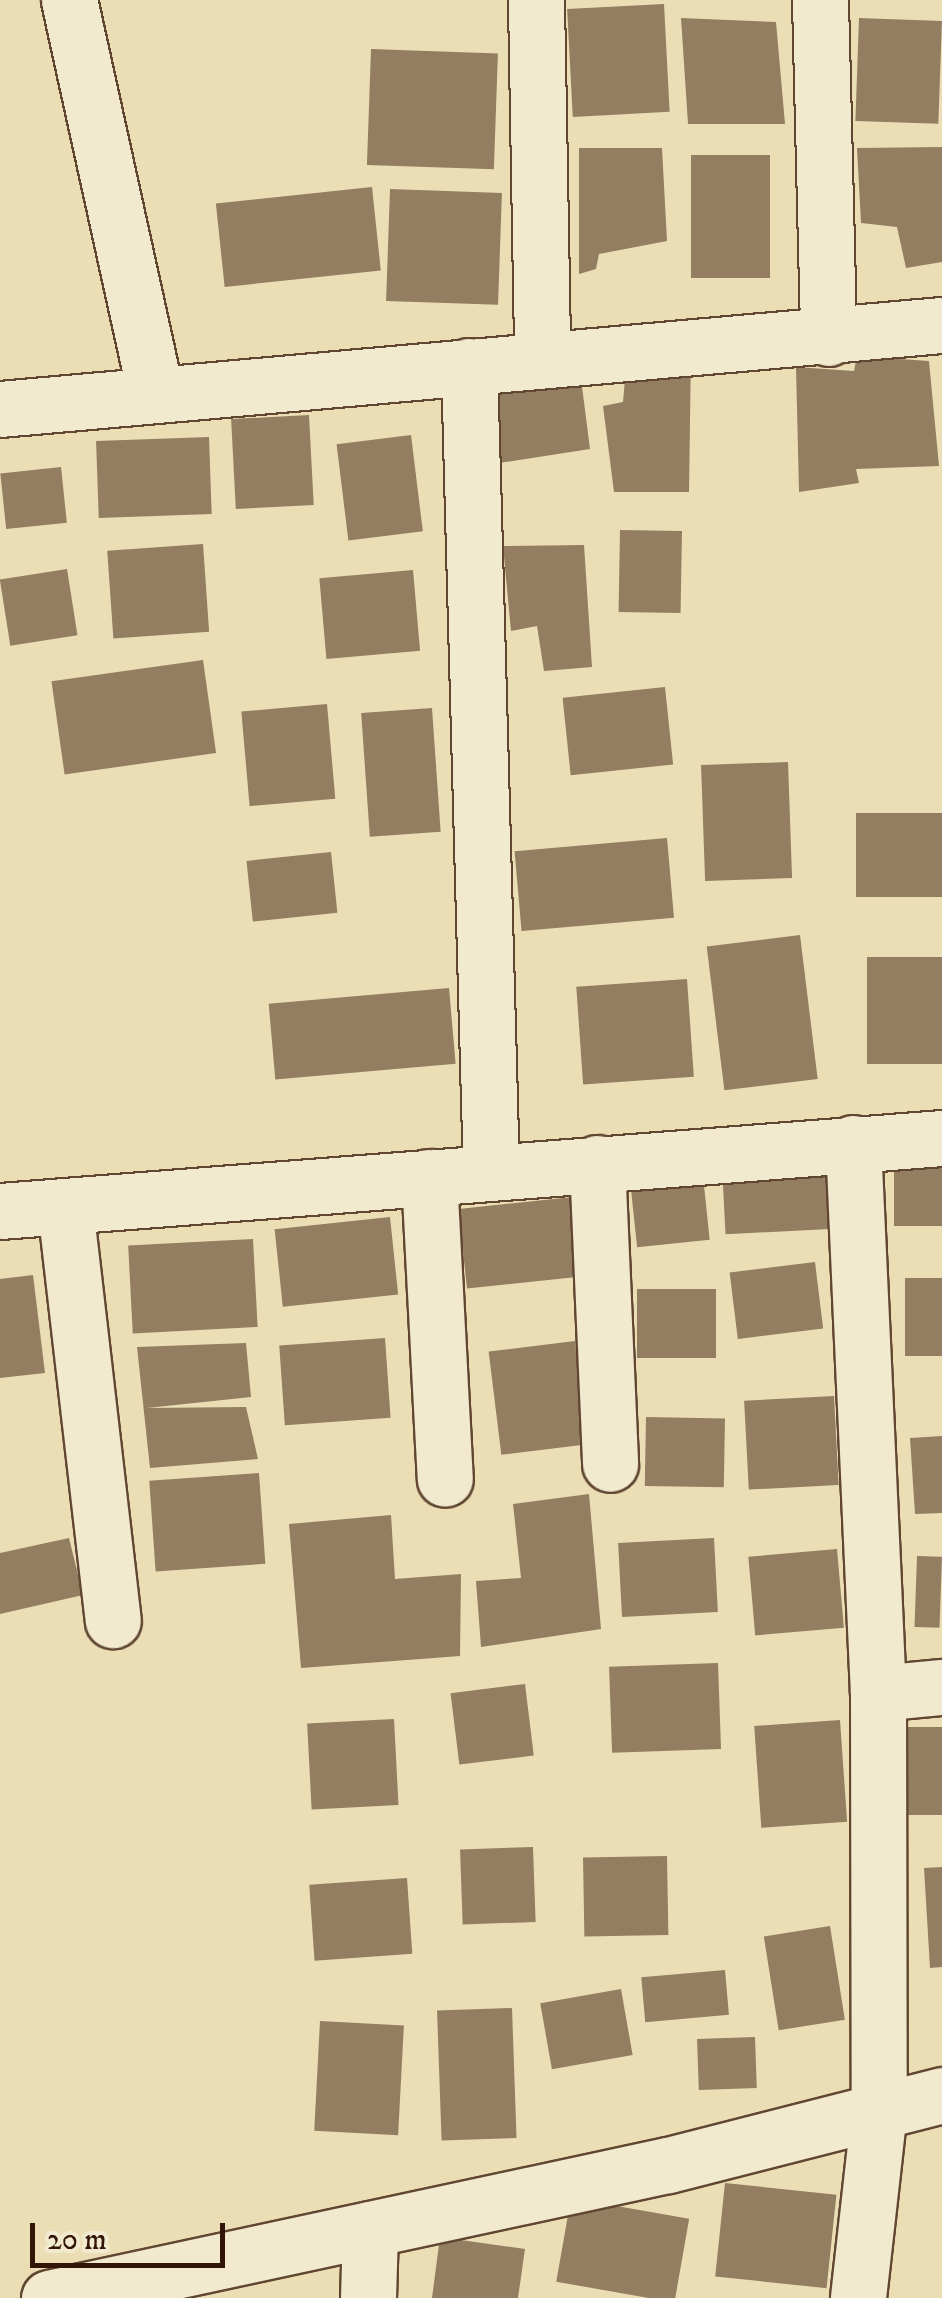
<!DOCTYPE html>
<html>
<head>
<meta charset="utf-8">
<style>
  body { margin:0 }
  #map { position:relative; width:942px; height:2298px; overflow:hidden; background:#ebdeb5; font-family:"IM FELL DW Pica",serif }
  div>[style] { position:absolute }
  .building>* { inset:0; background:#937e61; transform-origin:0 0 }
  .roads { filter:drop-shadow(2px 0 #614732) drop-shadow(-2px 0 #614732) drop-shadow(0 2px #614732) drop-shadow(0 -2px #614732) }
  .street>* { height:55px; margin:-27.5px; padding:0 27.5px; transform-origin:27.5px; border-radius:27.5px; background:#f2eacf }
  span { translate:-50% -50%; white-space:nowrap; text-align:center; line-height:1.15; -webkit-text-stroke:8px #f2eacf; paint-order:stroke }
  .scale { position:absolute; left:30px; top:2223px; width:195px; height:45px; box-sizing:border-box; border:5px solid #331507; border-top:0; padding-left:12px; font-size:30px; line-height:35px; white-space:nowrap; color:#331507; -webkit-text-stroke:8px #f2eacf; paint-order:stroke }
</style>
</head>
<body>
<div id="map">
  <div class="building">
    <i style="left:664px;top:4px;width:108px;height:97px;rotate:87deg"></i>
    <i style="clip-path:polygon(681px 18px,776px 22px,785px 124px,688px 124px)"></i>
    <i style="left:859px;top:18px;width:83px;height:103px;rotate:2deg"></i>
    <i style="left:371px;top:49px;width:127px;height:116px;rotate:2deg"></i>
    <i style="clip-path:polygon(942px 147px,942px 262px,906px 268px,897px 227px,861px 223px,857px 148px)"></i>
    <i style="clip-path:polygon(579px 148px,662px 148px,667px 241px,599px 254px,596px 269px,579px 274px)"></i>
    <i style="left:691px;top:155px;width:79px;height:123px"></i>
    <i style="left:372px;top:187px;width:84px;height:157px;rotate:84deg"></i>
    <i style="left:390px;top:189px;width:112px;height:112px;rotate:2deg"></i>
    <i style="clip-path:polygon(691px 352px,689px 492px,614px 492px,603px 406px,623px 402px,627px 355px)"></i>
    <i style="clip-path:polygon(857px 356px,929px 361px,939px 466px,856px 469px,859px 483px,799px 492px,796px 367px,854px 371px)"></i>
    <i style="clip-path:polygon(580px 371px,590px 449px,493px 464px,491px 375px)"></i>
    <i style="left:309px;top:415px;width:90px;height:78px;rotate:87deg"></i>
    <i style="left:411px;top:435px;width:97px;height:75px;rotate:83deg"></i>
    <i style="left:209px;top:437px;width:77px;height:113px;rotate:88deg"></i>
    <i style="left:61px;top:467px;width:56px;height:61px;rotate:84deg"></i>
    <i style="left:620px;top:530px;width:62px;height:82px;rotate:1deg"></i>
    <i style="left:203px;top:544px;width:88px;height:96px;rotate:86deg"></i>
    <i style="clip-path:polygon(584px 545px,592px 667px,544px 671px,537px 626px,511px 631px,503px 546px)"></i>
    <i style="left:67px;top:569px;width:67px;height:68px;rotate:81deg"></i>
    <i style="left:413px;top:570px;width:81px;height:94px;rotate:85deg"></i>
    <i style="left:203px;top:660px;width:94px;height:153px;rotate:82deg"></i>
    <i style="left:665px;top:687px;width:78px;height:103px;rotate:84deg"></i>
    <i style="left:327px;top:704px;width:95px;height:86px;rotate:85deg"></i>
    <i style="left:432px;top:708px;width:124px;height:71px;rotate:86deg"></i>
    <i style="left:788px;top:762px;width:116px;height:87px;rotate:88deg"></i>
    <i style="left:942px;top:813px;width:84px;height:86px;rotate:90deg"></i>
    <i style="left:667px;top:838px;width:80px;height:153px;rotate:85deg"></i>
    <i style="left:331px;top:852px;width:61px;height:85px;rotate:84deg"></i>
    <i style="left:800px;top:935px;width:145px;height:94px;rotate:83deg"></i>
    <i style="left:942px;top:957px;width:107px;height:75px;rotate:90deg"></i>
    <i style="left:687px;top:979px;width:98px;height:111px;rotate:86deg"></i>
    <i style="left:449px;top:988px;width:76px;height:181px;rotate:85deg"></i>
    <i style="left:942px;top:1159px;width:67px;height:48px;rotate:90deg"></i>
    <i style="left:826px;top:1164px;width:65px;height:104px;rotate:87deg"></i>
    <i style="left:703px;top:1176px;width:64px;height:73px;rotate:84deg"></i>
    <i style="left:573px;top:1197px;width:80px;height:115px;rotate:84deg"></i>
    <i style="left:390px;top:1217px;width:78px;height:116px;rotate:84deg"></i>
    <i style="left:253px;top:1239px;width:88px;height:125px;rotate:87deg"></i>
    <i style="left:815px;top:1262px;width:67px;height:86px;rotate:83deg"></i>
    <i style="clip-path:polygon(33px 1275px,45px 1373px,0 1378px,0 1279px)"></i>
    <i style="left:942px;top:1278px;width:78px;height:37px;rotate:90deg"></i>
    <i style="left:637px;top:1289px;width:79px;height:69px"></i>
    <i style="left:385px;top:1338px;width:80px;height:106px;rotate:86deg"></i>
    <i style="left:575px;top:1341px;width:104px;height:87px;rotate:83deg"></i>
    <i style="clip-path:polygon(246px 1343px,251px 1397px,147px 1408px,246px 1407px,258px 1459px,150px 1468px,137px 1347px)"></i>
    <i style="left:834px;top:1396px;width:89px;height:90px;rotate:87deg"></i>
    <i style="left:646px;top:1417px;width:79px;height:69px;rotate:1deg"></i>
    <i style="clip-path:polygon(942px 1436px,942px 1513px,915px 1514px,910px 1438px)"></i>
    <i style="left:259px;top:1473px;width:91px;height:110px;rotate:86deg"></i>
    <i style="clip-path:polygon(589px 1494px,601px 1629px,481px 1647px,476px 1581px,521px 1578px,513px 1504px)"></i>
    <i style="clip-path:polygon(391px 1515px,395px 1579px,461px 1574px,460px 1656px,301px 1668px,289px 1524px)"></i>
    <i style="clip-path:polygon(69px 1538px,83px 1595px,0 1614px,0 1553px)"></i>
    <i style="left:714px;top:1538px;width:74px;height:96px;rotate:87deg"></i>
    <i style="left:837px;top:1549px;width:79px;height:89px;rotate:85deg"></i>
    <i style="left:917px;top:1556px;width:25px;height:71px;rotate:2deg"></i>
    <i style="left:718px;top:1663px;width:86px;height:109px;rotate:88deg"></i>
    <i style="left:525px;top:1684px;width:72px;height:75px;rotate:83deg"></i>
    <i style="left:394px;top:1719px;width:86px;height:87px;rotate:87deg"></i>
    <i style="left:840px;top:1720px;width:102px;height:86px;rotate:86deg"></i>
    <i style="left:942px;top:1727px;width:88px;height:35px;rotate:90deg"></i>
    <i style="left:533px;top:1847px;width:75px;height:73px;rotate:88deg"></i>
    <i style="left:667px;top:1856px;width:79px;height:84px;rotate:89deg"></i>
    <i style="clip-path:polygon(942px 1867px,942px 1967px,930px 1968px,924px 1868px)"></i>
    <i style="left:407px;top:1878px;width:76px;height:98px;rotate:86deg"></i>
    <i style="left:830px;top:1926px;width:95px;height:67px;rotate:81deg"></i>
    <i style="left:725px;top:1970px;width:45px;height:84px;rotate:85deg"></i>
    <i style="left:621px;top:1989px;width:67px;height:82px;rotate:80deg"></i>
    <i style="left:512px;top:2008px;width:130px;height:75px;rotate:88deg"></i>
    <i style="left:320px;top:2021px;width:84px;height:110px;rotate:3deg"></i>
    <i style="left:755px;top:2037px;width:51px;height:58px;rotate:88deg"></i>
    <i style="left:725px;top:2183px;width:112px;height:94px;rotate:6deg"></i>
    <i style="left:571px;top:2198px;width:120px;height:85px;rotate:10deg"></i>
    <i style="clip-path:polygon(440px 2237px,525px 2249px,518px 2298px,432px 2298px)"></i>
  </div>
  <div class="roads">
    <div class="street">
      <i style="left:69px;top:0;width:404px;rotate:77.6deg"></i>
      <i style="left:536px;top:0;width:358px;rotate:89deg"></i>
      <i style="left:820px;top:0;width:338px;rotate:88.6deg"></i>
      <i style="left:469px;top:366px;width:806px;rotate:88.44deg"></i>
      <i style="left:0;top:409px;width:946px;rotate:-5.1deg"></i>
      <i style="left:853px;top:1143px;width:551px;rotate:87.4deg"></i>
      <i style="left:878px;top:1693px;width:417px;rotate:89.9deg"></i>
      <i style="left:879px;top:2110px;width:189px;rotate:96.4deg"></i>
      <i style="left:597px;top:1163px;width:301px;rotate:87.5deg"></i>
      <i style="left:429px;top:1177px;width:302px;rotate:87deg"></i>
      <i style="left:65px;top:1207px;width:416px;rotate:83.4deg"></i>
      <i style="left:0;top:1211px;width:945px;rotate:-4.43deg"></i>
      <i style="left:878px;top:1693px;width:64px;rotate:-5.4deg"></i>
      <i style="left:49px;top:2298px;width:633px;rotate:-12.13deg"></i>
      <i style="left:668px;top:2165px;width:283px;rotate:-14.3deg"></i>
      <i style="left:368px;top:2298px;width:69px;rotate:-88.3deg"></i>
    </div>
  </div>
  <div class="scale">20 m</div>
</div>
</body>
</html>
